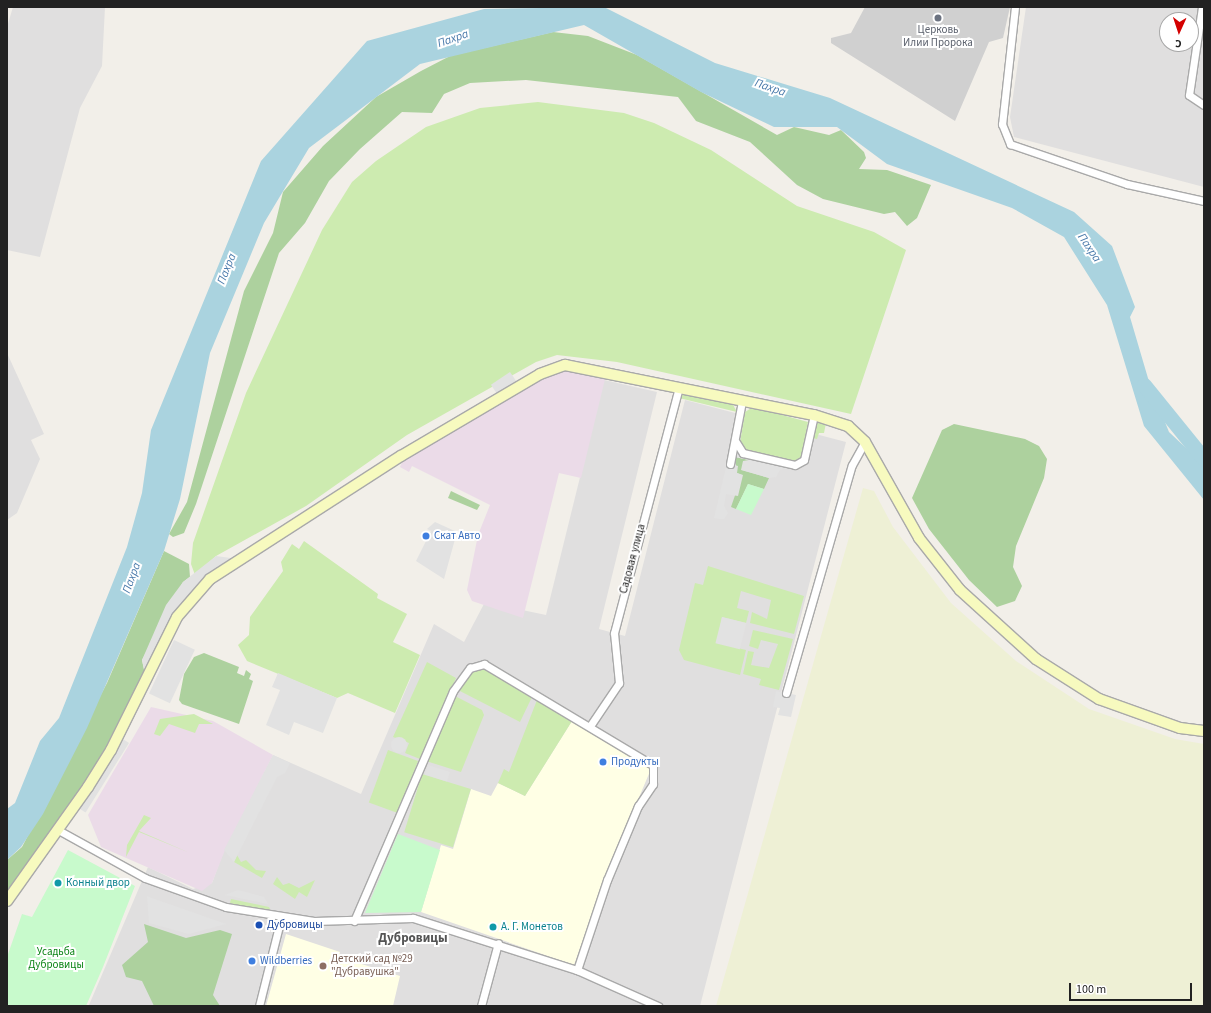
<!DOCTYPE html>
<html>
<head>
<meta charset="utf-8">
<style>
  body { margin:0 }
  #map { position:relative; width:1211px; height:1013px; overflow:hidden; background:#f2efe9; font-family:"Source Sans 3",sans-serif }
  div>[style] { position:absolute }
  .residential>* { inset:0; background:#e0dfdf }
  .industrial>* { inset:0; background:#ebdbe8 }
  .education>* { inset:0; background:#ffffe5 }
  .religious>* { inset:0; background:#d0d0d0 }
  .farmland>* { inset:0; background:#eef0d5 }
  .grass>* { inset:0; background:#cdebb0; transform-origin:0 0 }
  .forest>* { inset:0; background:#add19e }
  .park>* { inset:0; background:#c8facc }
  .parking>* { inset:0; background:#e2e2e2; transform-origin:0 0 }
  .round { border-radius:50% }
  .water>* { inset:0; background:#aad3df }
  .river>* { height:15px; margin:-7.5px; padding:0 7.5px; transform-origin:7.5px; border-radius:7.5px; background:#aad3df }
  .roads { filter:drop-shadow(1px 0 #a9a9a9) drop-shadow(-1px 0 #a9a9a9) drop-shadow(0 1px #a9a9a9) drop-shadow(0 -1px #a9a9a9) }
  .minor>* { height:7px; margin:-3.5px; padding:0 3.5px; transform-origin:3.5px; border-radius:3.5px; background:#fff }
  .secondary>* { height:10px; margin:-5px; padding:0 5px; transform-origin:5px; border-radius:5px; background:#f7fabf }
  .dots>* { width:11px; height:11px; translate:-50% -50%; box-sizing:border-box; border:2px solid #fff; border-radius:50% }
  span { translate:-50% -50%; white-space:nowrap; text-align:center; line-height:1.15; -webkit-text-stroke:4px #fff; paint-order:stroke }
  .worship-label { font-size:11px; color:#5b616d }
  .shop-label { font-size:11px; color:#366cbe }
  .left { translate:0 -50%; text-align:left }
  .street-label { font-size:11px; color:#222 }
  .culture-label { font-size:11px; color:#0d838f }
  .transit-label { font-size:11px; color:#164399 }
  .park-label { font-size:11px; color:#0c8416 }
  .education-label { font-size:11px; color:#785e54 }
  .water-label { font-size:12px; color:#4a7aab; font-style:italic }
  .quarter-label { font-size:13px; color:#555; font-weight:700 }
  .frame { position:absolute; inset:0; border:8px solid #222; pointer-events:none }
  .north { position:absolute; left:1159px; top:12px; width:40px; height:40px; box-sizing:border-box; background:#fff; border:1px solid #a7a7a7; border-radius:50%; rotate:183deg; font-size:11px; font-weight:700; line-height:16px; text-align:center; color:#222 }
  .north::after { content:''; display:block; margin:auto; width:14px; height:18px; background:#d40000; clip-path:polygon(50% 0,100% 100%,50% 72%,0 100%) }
  .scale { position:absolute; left:1069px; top:983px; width:123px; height:18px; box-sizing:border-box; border:2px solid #222; border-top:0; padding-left:5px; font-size:12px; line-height:14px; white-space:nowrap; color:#222; -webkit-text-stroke:3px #fff; paint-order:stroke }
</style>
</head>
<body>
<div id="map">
  <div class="residential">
    <i style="clip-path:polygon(13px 7px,105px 7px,102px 66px,80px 108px,40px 257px,7px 250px,7px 27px)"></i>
    <i style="clip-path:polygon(evenodd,1026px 7px,1204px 7px,1204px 187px,1014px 137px,1010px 117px,1026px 7px,1167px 20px,1191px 20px,1191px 44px,1167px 44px,1167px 20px)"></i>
    <i style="clip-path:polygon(7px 353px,44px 434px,31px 440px,40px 459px,17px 513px,7px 520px)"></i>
    <i style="clip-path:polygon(604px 380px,657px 392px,599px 629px,625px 636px,685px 400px,846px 442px,700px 1006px,89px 1005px,148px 867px,193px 889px,212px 883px,224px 850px,273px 755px,361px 794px,434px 624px,464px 642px,485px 602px,546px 615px)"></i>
  </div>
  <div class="industrial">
    <i style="clip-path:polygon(554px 367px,607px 371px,581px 478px,559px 473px,523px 618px,472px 601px,467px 590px,478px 535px,490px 505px,412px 466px,409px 472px,400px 467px,403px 460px)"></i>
    <i style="clip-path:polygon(151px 707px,213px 721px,273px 755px,225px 850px,212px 883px,202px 891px,101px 847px,88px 815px)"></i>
  </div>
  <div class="education">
    <i style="clip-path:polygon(572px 721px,651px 769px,605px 878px,574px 965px,421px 912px,441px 845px,453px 849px,471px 789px,491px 796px,498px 783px,525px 796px)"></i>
    <i style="clip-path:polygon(286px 934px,340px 952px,339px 957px,400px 976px,393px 1006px,266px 1006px)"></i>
  </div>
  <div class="religious">
    <i style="clip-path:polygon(865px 7px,1010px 7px,1003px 38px,989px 42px,955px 121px,831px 43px,831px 38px,851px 33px)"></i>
  </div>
  <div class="farmland">
    <i style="clip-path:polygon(863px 488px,874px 491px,893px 527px,951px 603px,1016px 661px,1089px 709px,1175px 739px,1204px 744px,1204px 1006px,716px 1006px)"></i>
  </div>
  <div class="grass">
    <i style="clip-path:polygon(538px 102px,624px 113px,654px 123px,711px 150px,797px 206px,874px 232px,906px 250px,851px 414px,617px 362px,557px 355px,536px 362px,407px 435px,306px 506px,216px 556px,195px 575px,191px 564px,193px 543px,246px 393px,322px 230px,352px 182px,376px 161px,426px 127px,480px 108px)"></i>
    <i style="clip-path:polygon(684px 393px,732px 403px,737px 412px,679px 398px)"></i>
    <i style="clip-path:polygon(753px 407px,808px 422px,800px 463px,739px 449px,745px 412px)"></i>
    <i style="clip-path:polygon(818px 422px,826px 423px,824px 433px,819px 433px,817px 439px,812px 438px)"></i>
    <i style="clip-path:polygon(304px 541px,378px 594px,377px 598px,407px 614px,393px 642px,420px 655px,395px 713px,348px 693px,337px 698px,247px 661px,238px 645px,249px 635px,250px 617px,283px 571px,281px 562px,292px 544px,299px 549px)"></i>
    <i style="clip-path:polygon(708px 566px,804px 596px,794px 634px,750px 623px,752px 612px,767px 619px,771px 600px,741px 591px,737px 608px,749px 611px,746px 623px,722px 617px,717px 643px,746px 650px,740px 675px,684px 660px,679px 650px,695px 583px,703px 585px)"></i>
    <i style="clip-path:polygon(753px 630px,793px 639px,779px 690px,759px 685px,761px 679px,743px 674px,748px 651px,754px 652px,751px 665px,769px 668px,778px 644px,761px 640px,758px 649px,749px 646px)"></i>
    <i style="clip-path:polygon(427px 662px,456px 678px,420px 759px,405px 753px,409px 743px,393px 737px)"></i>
    <i style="clip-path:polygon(483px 667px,532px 697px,520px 722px,458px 690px,472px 670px)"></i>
    <i style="clip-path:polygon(457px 697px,482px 710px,484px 715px,461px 772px,426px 761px,452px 699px)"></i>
    <i style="clip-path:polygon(537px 700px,572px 721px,525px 796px,498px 783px,504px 769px,509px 772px)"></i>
    <i style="clip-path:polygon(194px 714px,213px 724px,199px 724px,195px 733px,169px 724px,160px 736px,154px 734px,160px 719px)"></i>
    <i style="left:388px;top:750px;width:32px;height:56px;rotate:20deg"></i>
    <i style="left:422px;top:774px;width:51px;height:61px;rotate:17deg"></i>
    <i style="clip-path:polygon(144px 815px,151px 818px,139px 831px,190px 853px,139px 832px,126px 857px,127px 845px)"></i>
    <i style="clip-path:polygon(237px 855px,241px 862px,246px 860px,256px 870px,266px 871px,262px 878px,234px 862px)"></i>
    <i style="clip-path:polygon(277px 877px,283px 885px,289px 883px,299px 888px,315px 880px,307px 897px,299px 892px,295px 899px,273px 884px)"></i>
    <i style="clip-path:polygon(231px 899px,269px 907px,270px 909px,266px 912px,230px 903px)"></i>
  </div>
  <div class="forest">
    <i style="clip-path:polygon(553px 32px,588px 36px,637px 55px,777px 135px,794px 127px,829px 135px,841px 130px,864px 152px,866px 158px,859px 169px,887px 170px,931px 185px,917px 218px,907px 226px,895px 212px,884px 214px,823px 199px,797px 185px,750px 142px,696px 121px,678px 97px,526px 80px,470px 83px,444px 94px,432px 113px,402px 112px,360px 149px,329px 181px,305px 223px,279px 253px,196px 504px,184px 533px,173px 537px,169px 534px,187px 502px,244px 291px,273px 233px,283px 192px,323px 146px,376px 97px,421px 71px,450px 56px)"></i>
    <i style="clip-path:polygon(954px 424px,1025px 439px,1039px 446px,1047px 459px,1044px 478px,1016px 546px,1013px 567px,1022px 586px,1015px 601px,997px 607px,969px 580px,929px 529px,912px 498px,942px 430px)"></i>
    <i style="clip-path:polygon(735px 457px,749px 460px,742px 470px,769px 478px,764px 489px,748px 484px,736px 509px,731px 507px,742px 475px,737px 473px)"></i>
    <i style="clip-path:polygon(451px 491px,480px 505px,477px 510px,448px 498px)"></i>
    <i style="clip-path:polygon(164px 551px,189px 564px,190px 577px,183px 582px,142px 660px,146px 679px,111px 750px,7px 901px,7px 860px,22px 847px,107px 683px)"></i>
    <i style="clip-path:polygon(204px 653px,239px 667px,237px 673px,244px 676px,246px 670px,251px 674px,249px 679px,253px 681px,239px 724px,182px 704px,179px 700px,184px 674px,194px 657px)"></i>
    <i style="clip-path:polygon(144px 924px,186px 938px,220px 930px,232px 934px,213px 995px,220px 1006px,154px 1006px,142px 981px,126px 977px,122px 965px,148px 942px)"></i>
  </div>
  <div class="park">
    <i style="clip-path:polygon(748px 484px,764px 489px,751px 515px,736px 509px)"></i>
    <i style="clip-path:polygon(398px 834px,440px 850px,421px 912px,365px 913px)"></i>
    <i style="clip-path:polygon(68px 850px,135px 886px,103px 967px,86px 1006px,7px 1006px,7px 957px,22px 914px,32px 917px)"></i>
  </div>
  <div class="parking">
    <i style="left:510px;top:372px;width:11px;height:23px;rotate:56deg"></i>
    <i style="clip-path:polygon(739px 449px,800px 463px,802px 466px,780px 470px,776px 477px,769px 478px,741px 470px,743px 461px,749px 460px,735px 457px)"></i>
    <i style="clip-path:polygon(727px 463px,738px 466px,737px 473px,743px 475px,738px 496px,726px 494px,724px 506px,728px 513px,724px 519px,720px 519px,714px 518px)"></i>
    <i style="clip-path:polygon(435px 522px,457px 532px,444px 579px,416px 561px,431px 531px,427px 529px)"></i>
    <i style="clip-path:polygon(216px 556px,238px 559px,198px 590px,146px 679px,142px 660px,166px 605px,183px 582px)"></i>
    <i style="left:722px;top:617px;width:25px;height:27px;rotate:14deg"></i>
    <i style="left:174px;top:640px;width:23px;height:59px;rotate:25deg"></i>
    <i style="clip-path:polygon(278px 673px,337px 698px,323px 733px,294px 722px,289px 735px,266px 725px,280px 690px,272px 687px)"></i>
    <i style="clip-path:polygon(776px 691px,796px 695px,791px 717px,778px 715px,780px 708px,773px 707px)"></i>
    <i style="left:118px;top:736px;width:13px;height:82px;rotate:32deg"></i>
    <i class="round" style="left:391px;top:737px;width:16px;height:16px"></i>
    <i style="clip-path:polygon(273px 755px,290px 763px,285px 773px,277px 777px,234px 862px,224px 850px)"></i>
    <i style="left:428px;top:765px;width:23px;height:10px;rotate:18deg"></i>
    <i style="clip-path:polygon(238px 890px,264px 897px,268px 904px,225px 895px)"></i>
    <i style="clip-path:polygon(147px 896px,149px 897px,226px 924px,189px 934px,149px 923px)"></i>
  </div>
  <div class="water">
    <i style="clip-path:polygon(604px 7px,715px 63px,830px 98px,1074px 212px,1112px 246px,1135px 307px,1130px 317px,1150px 385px,1169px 432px,1204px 465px,1204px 500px,1144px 426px,1107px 305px,1064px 237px,1012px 208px,887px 164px,837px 127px,774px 127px,701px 92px,584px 25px,420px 64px,309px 148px,264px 223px,210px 353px,180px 499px,164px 551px,87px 728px,43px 814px,21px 847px,7px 860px,7px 809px,15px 803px,40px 741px,59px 718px,127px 547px,142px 493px,151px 430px,261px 161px,367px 41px,484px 9px)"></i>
  </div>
  <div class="river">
    <i style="left:1144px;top:385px;width:95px;rotate:51deg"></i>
  </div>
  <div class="roads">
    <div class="minor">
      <i style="left:1015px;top:7px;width:118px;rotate:96.3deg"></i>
      <i style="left:1002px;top:124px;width:22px;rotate:68deg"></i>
      <i style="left:1010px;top:144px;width:124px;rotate:18.9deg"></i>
      <i style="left:1127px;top:184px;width:79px;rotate:12.4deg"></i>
      <i style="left:1202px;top:7px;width:89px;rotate:98.4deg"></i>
      <i style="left:1189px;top:95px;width:18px;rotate:34deg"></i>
      <i style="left:736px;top:442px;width:13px;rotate:58deg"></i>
      <i style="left:743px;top:453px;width:53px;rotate:13deg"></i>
      <i style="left:795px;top:465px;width:10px;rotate:-29deg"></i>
      <i style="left:804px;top:460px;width:46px;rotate:-77.5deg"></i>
      <i style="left:730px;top:464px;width:64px;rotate:-79.2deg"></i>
      <i style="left:786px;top:693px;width:237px;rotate:-73.9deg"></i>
      <i style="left:852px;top:465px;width:26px;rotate:-61deg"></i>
      <i style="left:590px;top:726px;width:52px;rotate:-56deg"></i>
      <i style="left:619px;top:683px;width:50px;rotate:-95.7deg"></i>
      <i style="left:614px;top:633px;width:254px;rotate:-75.2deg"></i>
      <i style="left:60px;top:831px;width:97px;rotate:28.9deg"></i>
      <i style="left:145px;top:878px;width:86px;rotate:19.7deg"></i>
      <i style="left:226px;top:907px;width:89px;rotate:9deg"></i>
      <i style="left:314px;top:921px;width:99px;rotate:-1.7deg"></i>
      <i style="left:413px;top:918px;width:172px;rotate:17.6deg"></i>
      <i style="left:577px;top:970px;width:89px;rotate:24deg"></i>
      <i style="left:354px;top:921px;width:250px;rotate:-66.7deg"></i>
      <i style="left:453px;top:691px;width:29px;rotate:-54deg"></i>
      <i style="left:470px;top:668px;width:15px;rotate:-16deg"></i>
      <i style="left:484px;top:664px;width:197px;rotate:30.9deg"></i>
      <i style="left:653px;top:765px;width:19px;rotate:90deg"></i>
      <i style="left:653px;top:784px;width:27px;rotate:124deg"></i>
      <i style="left:638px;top:806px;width:80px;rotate:112.7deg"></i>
      <i style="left:607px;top:880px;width:95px;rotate:108.4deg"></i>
      <i style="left:259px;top:1006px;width:91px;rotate:-76deg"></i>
      <i style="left:481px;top:1006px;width:65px;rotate:-74.9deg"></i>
    </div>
    <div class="secondary">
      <i style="left:7px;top:901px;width:140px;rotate:-54.6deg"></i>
      <i style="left:88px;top:787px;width:44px;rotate:-58.1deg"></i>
      <i style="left:111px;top:750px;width:148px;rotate:-63.6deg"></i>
      <i style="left:177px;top:617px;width:50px;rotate:-49deg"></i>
      <i style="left:210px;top:579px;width:227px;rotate:-32.8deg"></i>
      <i style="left:401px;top:456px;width:161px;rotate:-30.5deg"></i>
      <i style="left:540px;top:374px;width:27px;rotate:-20deg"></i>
      <i style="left:565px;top:365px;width:254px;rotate:11.4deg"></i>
      <i style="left:814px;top:415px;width:36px;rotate:18deg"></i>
      <i style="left:848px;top:426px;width:23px;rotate:43deg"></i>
      <i style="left:865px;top:442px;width:110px;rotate:60.6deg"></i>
      <i style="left:919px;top:538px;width:66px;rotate:51.7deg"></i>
      <i style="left:960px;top:590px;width:103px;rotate:42.2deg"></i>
      <i style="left:1036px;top:659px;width:75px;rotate:32.4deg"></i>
      <i style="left:1099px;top:699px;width:86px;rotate:19.7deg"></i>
      <i style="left:1180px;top:728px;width:24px;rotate:7deg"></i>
    </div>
  </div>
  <div class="dots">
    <i style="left:938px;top:18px;background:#6b7280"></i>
    <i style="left:426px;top:536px;background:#3f7fe0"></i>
    <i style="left:603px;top:762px;background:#3f7fe0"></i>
    <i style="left:58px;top:883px;background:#0f9aa8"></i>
    <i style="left:259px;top:925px;background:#1a4fb4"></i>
    <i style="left:493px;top:927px;background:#0f9aa8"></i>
    <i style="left:252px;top:961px;background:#3f7fe0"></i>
    <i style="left:323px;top:966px;background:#8d6e63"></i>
  </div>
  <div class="worship-label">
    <span style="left:938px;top:37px">Церковь<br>Илии Пророка</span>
  </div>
  <div class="shop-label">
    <span class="left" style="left:434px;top:536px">Скат Авто</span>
    <span class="left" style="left:611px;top:762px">Продукты</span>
    <span class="left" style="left:260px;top:961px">Wildberries</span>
  </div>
  <div class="street-label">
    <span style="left:633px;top:559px;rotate:-75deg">Садовая улица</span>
  </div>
  <div class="culture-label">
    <span class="left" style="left:66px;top:883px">Конный двор</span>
    <span class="left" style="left:501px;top:927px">А. Г. Монетов</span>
  </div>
  <div class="transit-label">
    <span class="left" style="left:267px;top:925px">Дубровицы</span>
  </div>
  <div class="park-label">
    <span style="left:56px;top:959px">Усадьба<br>Дубровицы</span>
  </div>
  <div class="education-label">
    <span class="left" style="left:331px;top:966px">Детский сад №29<br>"Дубравушка"</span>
  </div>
  <div class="water-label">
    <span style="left:453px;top:39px;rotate:-19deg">Пахра</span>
    <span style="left:770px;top:88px;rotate:19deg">Пахра</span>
    <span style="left:1089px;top:248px;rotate:56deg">Пахра</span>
    <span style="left:227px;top:269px;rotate:-68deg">Пахра</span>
    <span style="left:132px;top:578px;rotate:-70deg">Пахра</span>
  </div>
  <div class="quarter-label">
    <span style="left:413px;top:938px">Дубровицы</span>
  </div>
  <div class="frame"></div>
  <div class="north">С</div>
  <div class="scale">100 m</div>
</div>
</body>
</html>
